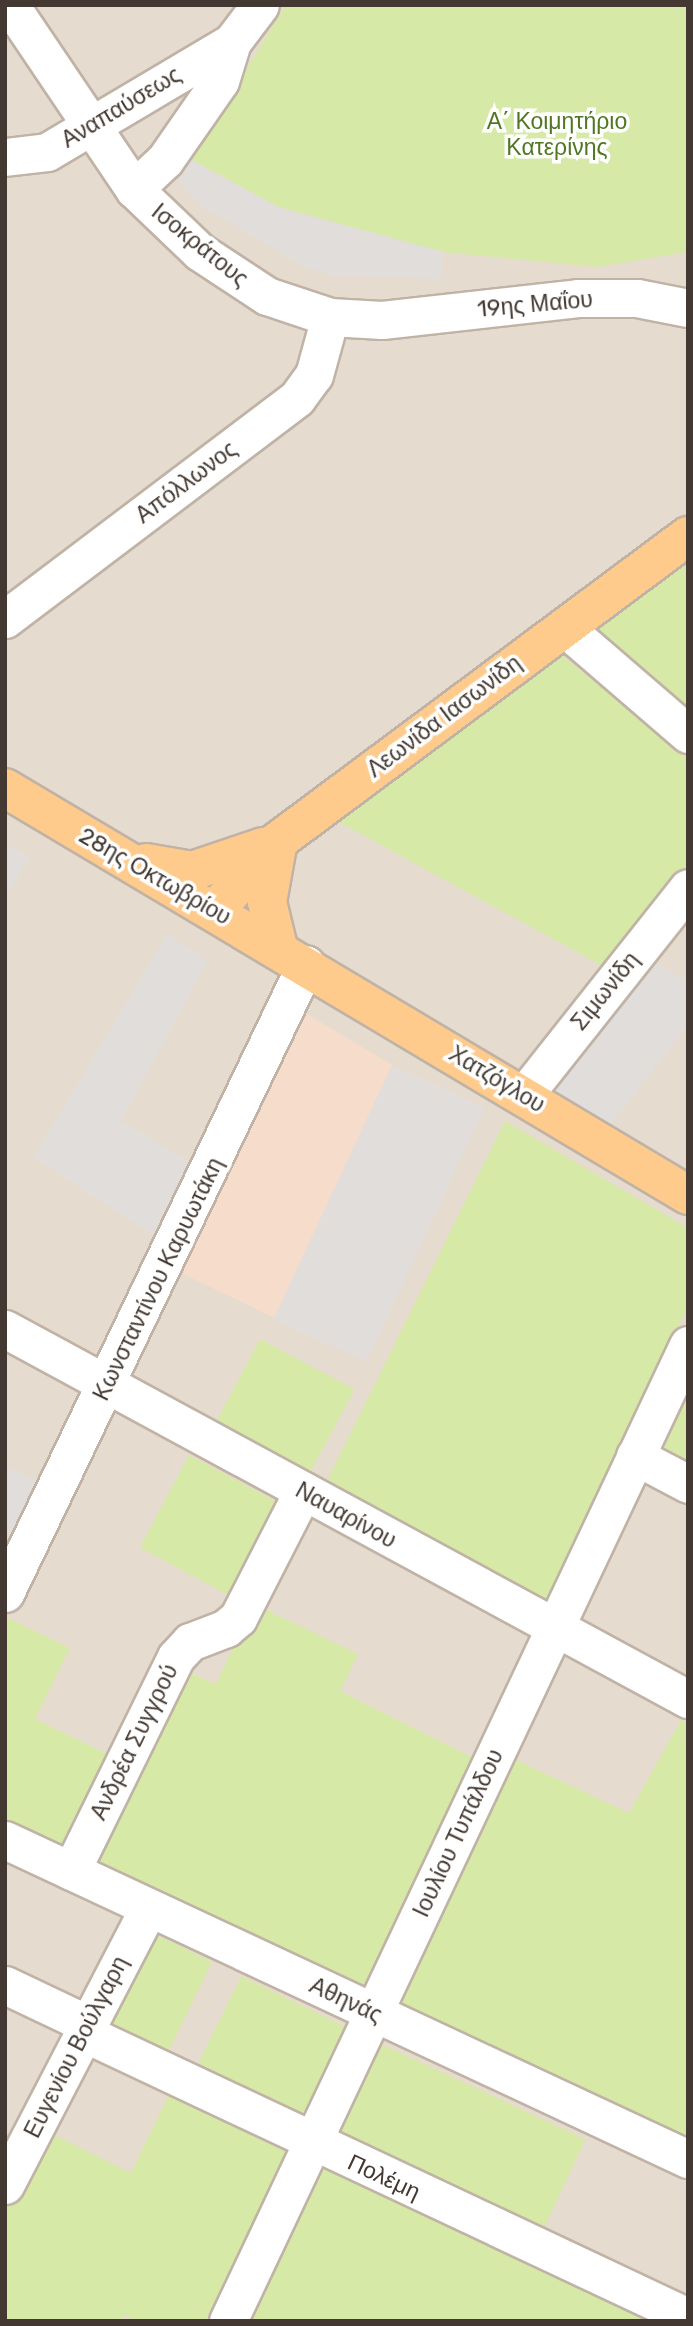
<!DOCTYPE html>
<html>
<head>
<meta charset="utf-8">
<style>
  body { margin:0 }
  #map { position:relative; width:693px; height:2326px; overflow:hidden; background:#f2eae1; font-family:Rubik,sans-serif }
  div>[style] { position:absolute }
  .residential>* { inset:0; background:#e6dbcf; transform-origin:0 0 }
  .commercial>* { inset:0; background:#f6dcca }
  .green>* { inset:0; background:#d7e9a7; transform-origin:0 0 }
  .parking>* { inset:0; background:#e1ddda; transform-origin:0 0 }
  .roads { filter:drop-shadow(2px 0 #c0b3a6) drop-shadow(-2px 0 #c0b3a6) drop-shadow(0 2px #c0b3a6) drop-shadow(0 -2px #c0b3a6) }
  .minor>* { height:37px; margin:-18.5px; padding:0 18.5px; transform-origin:18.5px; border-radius:18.5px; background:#fff }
  .major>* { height:38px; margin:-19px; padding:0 19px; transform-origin:19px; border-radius:19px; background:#ffcb8d }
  span { translate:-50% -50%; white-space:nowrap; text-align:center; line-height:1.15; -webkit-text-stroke:7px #fff; paint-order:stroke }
  .street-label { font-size:23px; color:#433932 }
  .park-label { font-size:23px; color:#517723 }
  .frame { position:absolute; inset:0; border:7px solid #433932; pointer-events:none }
</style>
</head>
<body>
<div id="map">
  <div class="residential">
    <i style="left:5px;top:5px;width:683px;height:2316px"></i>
  </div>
  <div class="commercial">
    <i style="clip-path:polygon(297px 1008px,392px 1065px,484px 1108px,365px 1361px,181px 1273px)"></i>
  </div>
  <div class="green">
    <i style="clip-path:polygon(286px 5px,688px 5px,688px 252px,596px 267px,443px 252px,278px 207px,190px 159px)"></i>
    <i style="clip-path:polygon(688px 558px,688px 727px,588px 638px,646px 586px)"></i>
    <i style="clip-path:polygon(557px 651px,688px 759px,688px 872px,608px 969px,339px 822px)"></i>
    <i style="clip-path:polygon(505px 1121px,688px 1228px,688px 1306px,546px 1606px,324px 1487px)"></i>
    <i style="left:260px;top:1339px;width:107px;height:99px;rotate:28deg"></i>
    <i style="clip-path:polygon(688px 1389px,688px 1465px,660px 1450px)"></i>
    <i style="left:189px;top:1455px;width:108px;height:105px;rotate:28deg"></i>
    <i style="clip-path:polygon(254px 1604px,358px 1654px,340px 1691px,478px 1760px,368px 1988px,90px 1858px,180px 1668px,216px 1684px)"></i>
    <i style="clip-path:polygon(8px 1618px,70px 1648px,35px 1719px,110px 1755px,65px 1849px,5px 1820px)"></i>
    <i style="clip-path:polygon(681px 1720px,688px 1723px,688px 2144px,395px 2004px,512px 1758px,629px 1813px)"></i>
    <i style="left:151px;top:1932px;width:68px;height:104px;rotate:26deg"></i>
    <i style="left:241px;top:1976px;width:117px;height:104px;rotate:26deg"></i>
    <i style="left:377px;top:2042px;width:230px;height:105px;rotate:25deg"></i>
    <i style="clip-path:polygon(169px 2094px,287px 2152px,205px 2321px,137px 2321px,124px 2315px,121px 2321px,5px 2321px,5px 2211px,46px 2131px,131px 2173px)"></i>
    <i style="clip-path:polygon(318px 2166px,648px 2320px,244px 2321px)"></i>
  </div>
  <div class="parking">
    <i style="clip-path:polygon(190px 159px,278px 207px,443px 252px,441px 279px,330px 275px,303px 266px,201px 205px,175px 179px)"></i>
    <i style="clip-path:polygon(5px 843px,29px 857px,5px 899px)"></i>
    <i style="clip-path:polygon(167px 934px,208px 960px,121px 1121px,189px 1162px,157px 1238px,34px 1157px)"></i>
    <i style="clip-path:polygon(646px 956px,688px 982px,688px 1025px,603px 1134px,537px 1092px)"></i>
    <i style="left:392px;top:1065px;width:102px;height:280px;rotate:25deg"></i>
    <i style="clip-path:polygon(5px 1466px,43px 1485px,5px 1563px)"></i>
  </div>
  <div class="roads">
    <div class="minor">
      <i style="left:10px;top:5px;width:222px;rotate:56deg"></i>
      <i style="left:134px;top:189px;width:91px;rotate:43.7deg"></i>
      <i style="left:200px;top:252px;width:80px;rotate:33.3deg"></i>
      <i style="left:267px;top:296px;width:66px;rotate:18.4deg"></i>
      <i style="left:330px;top:317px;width:52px;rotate:3.3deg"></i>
      <i style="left:382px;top:320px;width:197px;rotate:-6.4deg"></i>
      <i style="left:578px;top:298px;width:59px"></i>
      <i style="left:637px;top:298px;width:52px;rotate:11.1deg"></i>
      <i style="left:5px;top:157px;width:42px;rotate:-6.8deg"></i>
      <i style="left:47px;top:152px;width:215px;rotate:-30.7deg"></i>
      <i style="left:134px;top:189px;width:42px;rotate:-43.1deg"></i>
      <i style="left:165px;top:160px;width:96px;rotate:-55.2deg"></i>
      <i style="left:220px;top:81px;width:41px;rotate:-72.9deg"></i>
      <i style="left:232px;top:42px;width:46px;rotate:-52.9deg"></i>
      <i style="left:5px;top:619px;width:366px;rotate:-37.1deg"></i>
      <i style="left:297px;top:398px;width:29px;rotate:-54deg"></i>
      <i style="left:314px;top:375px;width:60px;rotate:-74.6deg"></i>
      <i style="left:564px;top:627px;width:164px;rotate:40.8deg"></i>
      <i style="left:524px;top:1095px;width:264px;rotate:-51.6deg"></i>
      <i style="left:5px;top:1329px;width:777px;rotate:28.45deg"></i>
      <i style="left:635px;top:1456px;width:60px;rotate:27.8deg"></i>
      <i style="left:5px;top:1593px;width:697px;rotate:-64.43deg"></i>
      <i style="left:5px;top:1840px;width:754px;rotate:25.04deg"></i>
      <i style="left:71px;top:1871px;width:238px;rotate:-63.9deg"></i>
      <i style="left:176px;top:1657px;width:21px;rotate:-47deg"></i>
      <i style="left:190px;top:1642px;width:39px;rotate:-21deg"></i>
      <i style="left:226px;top:1628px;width:16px;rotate:-40deg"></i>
      <i style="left:238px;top:1618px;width:143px;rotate:-62.9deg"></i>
      <i style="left:5px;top:1985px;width:91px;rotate:25.4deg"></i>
      <i style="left:82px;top:2032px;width:670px;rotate:25.19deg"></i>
      <i style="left:5px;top:2185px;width:311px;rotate:-62.6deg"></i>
      <i style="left:228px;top:2321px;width:1079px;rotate:-64.76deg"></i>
    </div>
    <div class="major">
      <i style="left:5px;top:788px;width:795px;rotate:30.79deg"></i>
      <i style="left:278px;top:841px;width:62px;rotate:100.2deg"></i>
      <i style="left:267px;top:902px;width:46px;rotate:76.3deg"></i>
      <i style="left:146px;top:863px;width:47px;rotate:9.9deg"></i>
      <i style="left:192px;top:871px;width:75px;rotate:-18.7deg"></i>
      <i style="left:214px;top:911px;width:95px;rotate:-47.6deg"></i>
      <i style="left:278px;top:841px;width:511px;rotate:-36.65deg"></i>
    </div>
  </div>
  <div class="street-label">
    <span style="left:121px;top:107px;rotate:-31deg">Αναπαύσεως</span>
    <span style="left:200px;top:245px;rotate:39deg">Ισοκράτους</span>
    <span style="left:535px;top:304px;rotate:-5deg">19ης Μαΐου</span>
    <span style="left:186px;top:482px;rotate:-37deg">Απόλλωνος</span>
    <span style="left:444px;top:716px;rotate:-37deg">Λεωνίδα Ιασωνίδη</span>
    <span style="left:155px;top:876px;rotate:30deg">28ης Οκτωβρίου</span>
    <span style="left:605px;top:991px;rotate:-51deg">Σιμωνίδη</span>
    <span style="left:497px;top:1079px;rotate:31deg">Χατζόγλου</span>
    <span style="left:158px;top:1279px;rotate:-64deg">Κωνσταντίνου Καρυωτάκη</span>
    <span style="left:346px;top:1515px;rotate:29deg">Ναυαρίνου</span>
    <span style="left:134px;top:1742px;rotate:-64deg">Ανδρέα Συγγρού</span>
    <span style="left:458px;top:1833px;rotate:-65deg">Ιουλίου Τυπάλδου</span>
    <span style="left:346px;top:2000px;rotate:25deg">Αθηνάς</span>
    <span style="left:76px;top:2047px;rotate:-63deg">Ευγενίου Βούλγαρη</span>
    <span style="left:384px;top:2177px;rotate:25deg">Πολέμη</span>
  </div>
  <div class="park-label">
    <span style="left:557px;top:134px">Α΄ Κοιμητήριο<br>Κατερίνης</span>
  </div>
  <div class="frame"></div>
</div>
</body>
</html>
